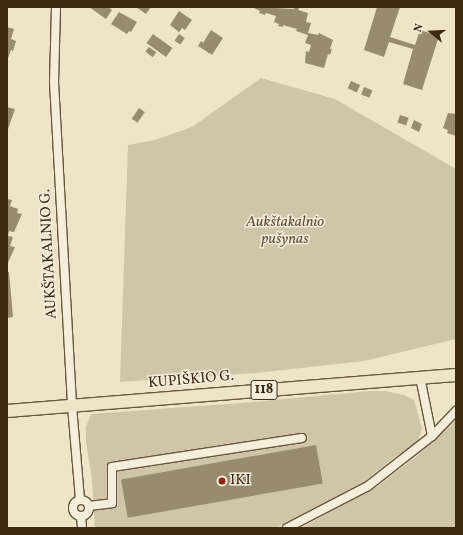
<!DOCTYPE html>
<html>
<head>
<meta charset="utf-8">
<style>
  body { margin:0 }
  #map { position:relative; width:463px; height:535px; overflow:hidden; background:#eee5c8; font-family:Vollkorn,serif }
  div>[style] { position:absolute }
  .green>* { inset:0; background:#d0c5a9 }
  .building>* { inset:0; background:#998b6f; transform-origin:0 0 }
  .roads { filter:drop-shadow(1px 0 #69583d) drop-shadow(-1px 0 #69583d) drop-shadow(0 1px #69583d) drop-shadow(0 -1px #69583d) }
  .street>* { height:8px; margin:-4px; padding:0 4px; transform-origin:4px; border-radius:4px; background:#f4eedb }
  .street>.ring { margin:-4px; padding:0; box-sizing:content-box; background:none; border:8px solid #f4eedb; border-radius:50% }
  .primary>* { height:12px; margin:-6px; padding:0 6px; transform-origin:6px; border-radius:6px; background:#eee5c8 }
  .dots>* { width:11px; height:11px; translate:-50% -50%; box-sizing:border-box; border:2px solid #f4eedb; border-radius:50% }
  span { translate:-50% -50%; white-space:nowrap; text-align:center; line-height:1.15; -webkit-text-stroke:3px #f4eedb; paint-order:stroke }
  .shield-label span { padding:1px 3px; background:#f4eedb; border:1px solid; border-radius:3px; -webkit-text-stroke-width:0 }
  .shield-label { font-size:14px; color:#3d290f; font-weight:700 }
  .park-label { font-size:15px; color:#625036; font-style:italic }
  .street-label { font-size:15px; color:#3d290f }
  .poi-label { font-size:15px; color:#3d290f }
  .left { translate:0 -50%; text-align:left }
  .frame { position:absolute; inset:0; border:8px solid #3d290f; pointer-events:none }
  .north { position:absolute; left:411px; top:12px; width:40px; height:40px; -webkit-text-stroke:3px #f4eedb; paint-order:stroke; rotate:288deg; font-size:11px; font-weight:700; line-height:16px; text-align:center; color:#3d290f }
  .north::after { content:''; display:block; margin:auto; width:14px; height:18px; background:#3d290f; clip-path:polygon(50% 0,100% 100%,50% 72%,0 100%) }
</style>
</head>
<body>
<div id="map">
  <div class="green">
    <i style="clip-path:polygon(261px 78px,335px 99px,456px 169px,456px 339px,364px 361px,256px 373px,120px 382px,128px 145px,155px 140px,192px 127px)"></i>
    <i style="clip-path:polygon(369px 391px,386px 391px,404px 395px,414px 400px,422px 428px,418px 442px,392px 459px,362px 483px,276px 528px,95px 528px,92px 480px,86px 441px,86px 427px,91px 414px,254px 402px)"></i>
    <i style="clip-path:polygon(456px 420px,456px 528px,301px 528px,378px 486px,417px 456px)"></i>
  </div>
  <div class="building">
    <i style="clip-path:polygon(89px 7px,108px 7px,112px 10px,106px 19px)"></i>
    <i style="clip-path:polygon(136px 7px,151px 7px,146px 14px)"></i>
    <i style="clip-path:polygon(252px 7px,293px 9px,297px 7px,299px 8px,298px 10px,308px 13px,306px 22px,311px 23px,308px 33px,318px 35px,319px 33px,333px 40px,330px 49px,332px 49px,330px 55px,328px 54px,324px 68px,305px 63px,306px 51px,309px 52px,311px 45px,305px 43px,308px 35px,296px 31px,297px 29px,283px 25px,283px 27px,278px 26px,279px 24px,274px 22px,276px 16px,266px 13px,265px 15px,259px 13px,260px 11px)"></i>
    <i style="clip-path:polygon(377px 7px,400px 7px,390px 37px,415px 45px,420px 30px,439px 36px,422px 90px,403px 84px,413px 49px,389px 42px,384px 57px,364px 50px)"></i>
    <i style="clip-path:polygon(179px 11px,192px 20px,185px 30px,182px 28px,179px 32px,170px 25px)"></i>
    <i style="clip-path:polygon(119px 12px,137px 22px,131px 32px,129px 31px,127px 34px,111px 24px)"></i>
    <i style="clip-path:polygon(7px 27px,14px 29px,11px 39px,16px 41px,13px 51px,11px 50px,7px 61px)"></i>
    <i style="clip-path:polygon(211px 30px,223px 38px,212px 55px,198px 46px,201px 41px,203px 43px)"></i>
    <i style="left:153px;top:34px;width:24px;height:11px;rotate:36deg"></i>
    <i style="left:179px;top:34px;width:7px;height:8px;rotate:34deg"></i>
    <i style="left:149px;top:47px;width:9px;height:6px;rotate:36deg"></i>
    <i style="left:351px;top:81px;width:10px;height:8px;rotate:24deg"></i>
    <i style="left:364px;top:87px;width:9px;height:8px;rotate:21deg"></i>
    <i style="clip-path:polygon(7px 107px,15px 109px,7px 132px)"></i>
    <i style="left:139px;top:108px;width:7px;height:13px;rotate:34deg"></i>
    <i style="clip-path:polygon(448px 113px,456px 114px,456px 136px,447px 133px,448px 130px,443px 128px)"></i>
    <i style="left:400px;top:115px;width:9px;height:8px;rotate:18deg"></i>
    <i style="clip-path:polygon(414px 120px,422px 124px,419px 132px,411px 128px)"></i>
    <i style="clip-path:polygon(7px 199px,12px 200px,10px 206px,18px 209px,17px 213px,22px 214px,14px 232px,9px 231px,8px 236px,13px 237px,10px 246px,15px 247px,7px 265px)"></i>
    <i style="clip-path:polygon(7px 272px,9px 272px,13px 317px,7px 318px)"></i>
    <i style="left:316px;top:445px;width:39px;height:198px;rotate:80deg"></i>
  </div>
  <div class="roads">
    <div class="street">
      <i style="left:56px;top:7px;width:75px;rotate:91.5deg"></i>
      <i style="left:54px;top:82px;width:324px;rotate:86.8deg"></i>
      <i style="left:72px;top:406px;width:93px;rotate:85.1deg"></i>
      <i style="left:420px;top:377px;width:60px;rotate:78.5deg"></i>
      <i class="ring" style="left:73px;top:500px;width:8px;height:8px"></i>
      <i style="left:89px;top:506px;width:23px;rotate:-7deg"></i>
      <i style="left:112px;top:503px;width:36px;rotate:-90deg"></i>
      <i style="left:112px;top:467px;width:192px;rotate:-8.7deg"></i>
      <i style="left:81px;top:516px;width:12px;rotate:85deg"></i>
      <i style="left:287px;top:528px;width:91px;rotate:-27.4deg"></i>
      <i style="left:368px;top:486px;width:81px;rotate:-38deg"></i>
      <i style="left:432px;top:436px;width:35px;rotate:-46deg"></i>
    </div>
    <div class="primary">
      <i style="left:7px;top:411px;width:450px;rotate:-4.6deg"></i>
    </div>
  </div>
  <div class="dots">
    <i style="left:222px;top:481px;background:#8f2418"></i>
  </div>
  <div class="shield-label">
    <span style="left:264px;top:390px">118</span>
  </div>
  <div class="park-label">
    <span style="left:285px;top:231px">Aukštakalnio<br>pušynas</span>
  </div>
  <div class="street-label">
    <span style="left:49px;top:254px;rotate:-93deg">AUKŠTAKALNIO G.</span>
    <span style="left:191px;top:380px;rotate:-5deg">KUPIŠKIO G.</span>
  </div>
  <div class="poi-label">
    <span class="left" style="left:230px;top:481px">IKI</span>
  </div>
  <div class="frame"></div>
  <div class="north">N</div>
</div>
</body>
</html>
